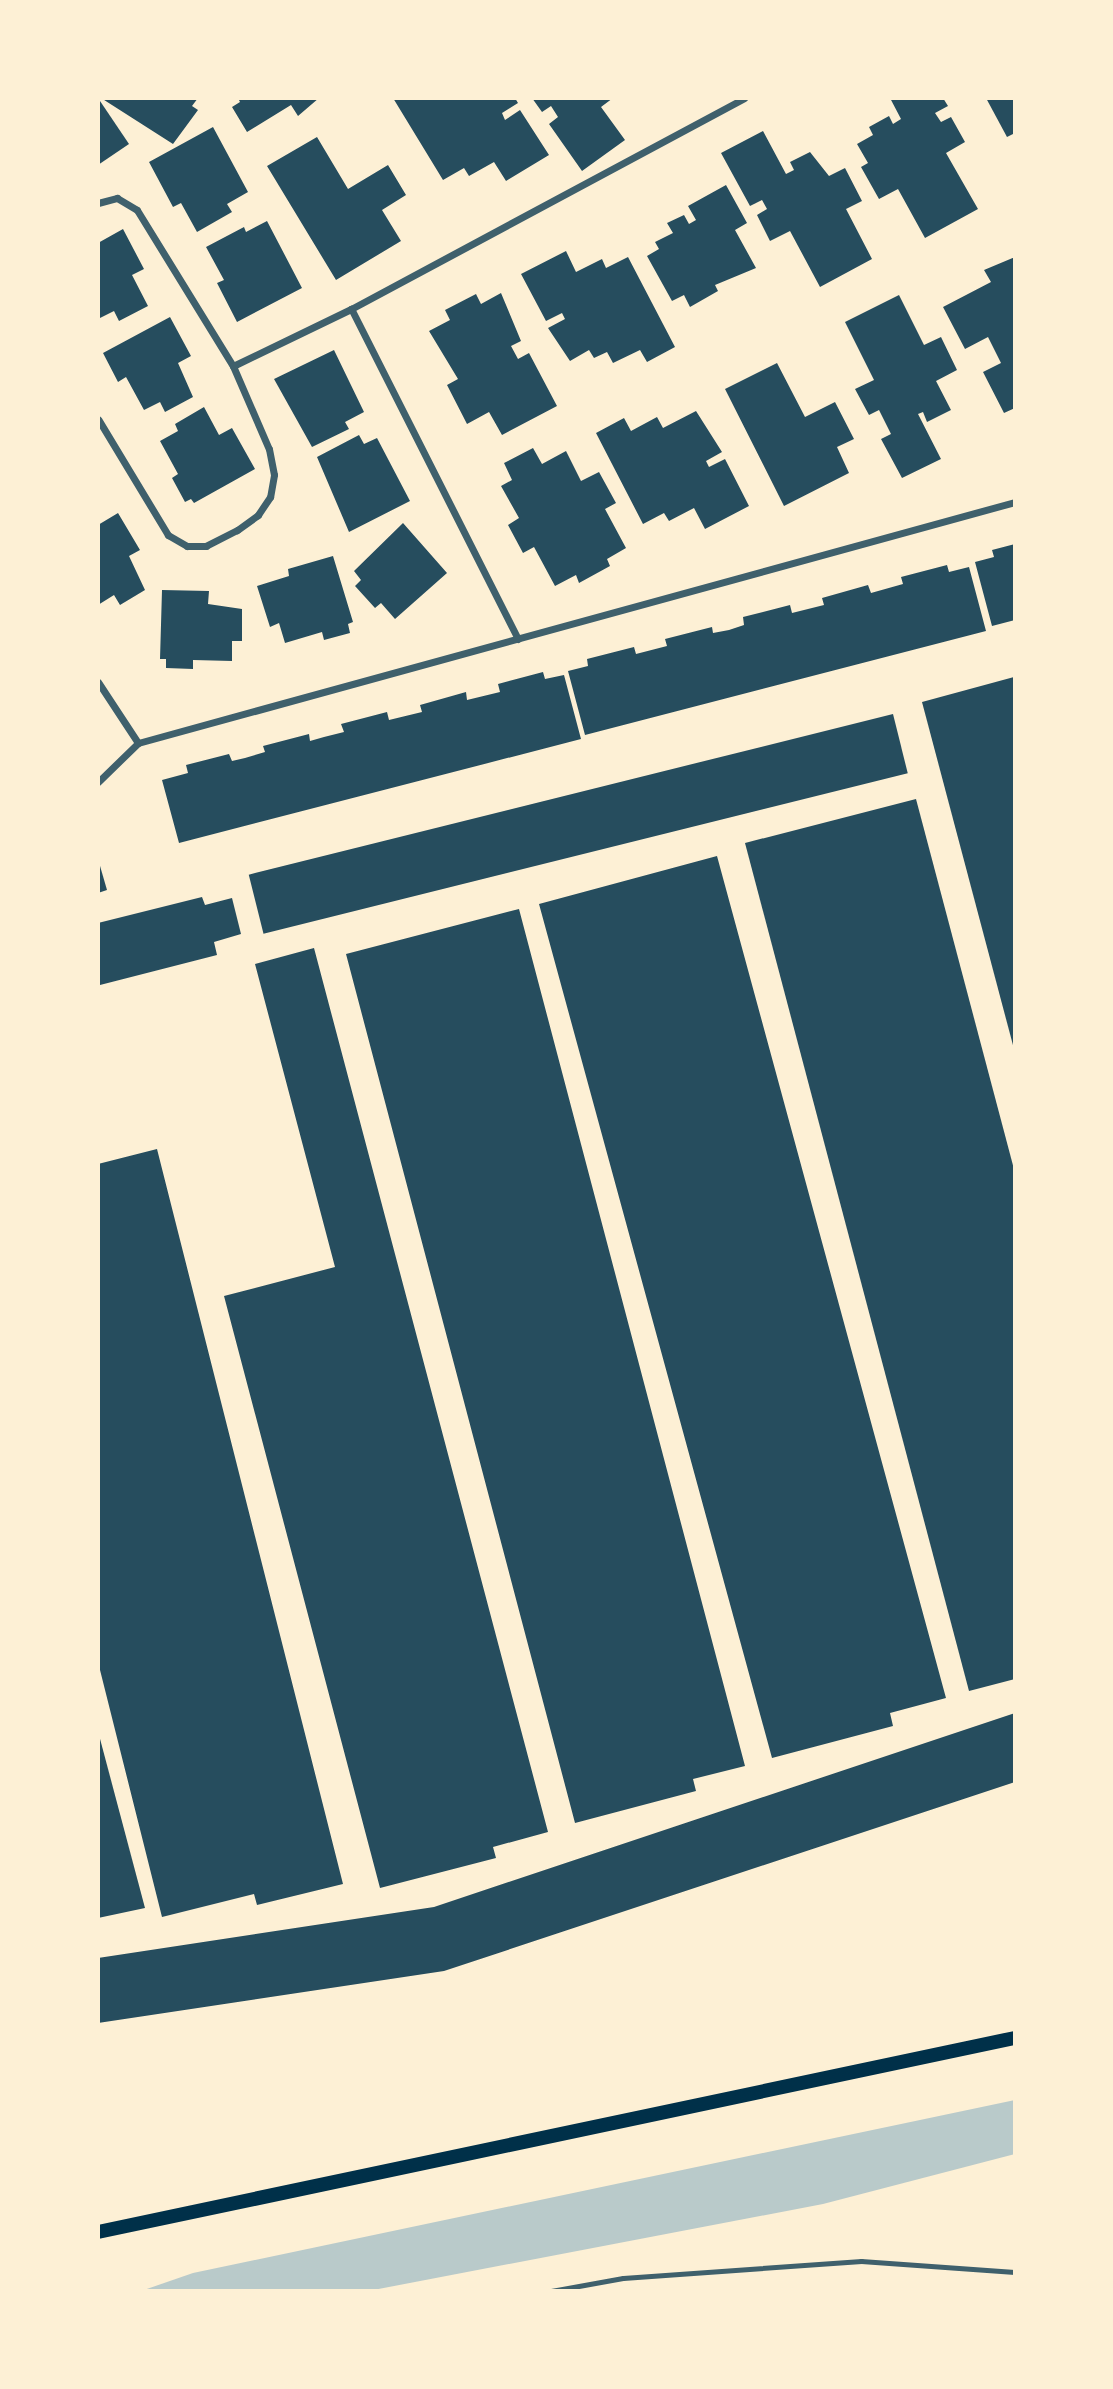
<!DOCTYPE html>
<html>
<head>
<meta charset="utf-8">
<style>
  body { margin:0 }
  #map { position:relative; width:1113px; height:2389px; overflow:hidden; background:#fdf0d5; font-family:"Noto Sans",sans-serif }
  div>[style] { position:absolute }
  .green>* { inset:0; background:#b9caca }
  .building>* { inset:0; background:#264d5e; transform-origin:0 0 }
  .service>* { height:5px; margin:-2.5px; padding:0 2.5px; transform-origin:2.5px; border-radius:2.5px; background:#3f606c }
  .minor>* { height:7px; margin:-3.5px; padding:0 3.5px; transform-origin:3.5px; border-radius:3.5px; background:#3f606c }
  .secondary>* { height:14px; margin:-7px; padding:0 7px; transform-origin:7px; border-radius:7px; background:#003049 }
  span { translate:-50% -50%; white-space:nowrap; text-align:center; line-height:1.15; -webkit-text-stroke:7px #fdf0d5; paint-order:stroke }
  .frame { position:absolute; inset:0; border:100px solid #fdf0d5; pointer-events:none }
</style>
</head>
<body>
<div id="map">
  <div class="green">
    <i style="clip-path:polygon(1015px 2100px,1015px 2154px,823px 2204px,368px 2291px,141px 2291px,193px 2273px)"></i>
  </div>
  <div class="building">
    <i style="clip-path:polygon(98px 98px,129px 144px,98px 165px)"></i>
    <i style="clip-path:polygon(101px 98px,198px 98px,192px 106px,198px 110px,173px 144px)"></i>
    <i style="clip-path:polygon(238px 98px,319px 98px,298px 116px,291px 105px,247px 132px,232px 107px,240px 102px)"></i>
    <i style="clip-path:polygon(393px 98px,515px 98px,518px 103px,502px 113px,505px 120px,520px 110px,549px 155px,506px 181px,494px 162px,469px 176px,464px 168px,443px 180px)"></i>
    <i style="clip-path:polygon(532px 98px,613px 98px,601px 107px,625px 140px,582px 171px,549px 124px,558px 117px,551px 106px,542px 112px)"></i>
    <i style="clip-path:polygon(890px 98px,943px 98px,948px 106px,935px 113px,941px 122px,951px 117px,965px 142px,946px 153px,978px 209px,925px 238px,898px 189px,879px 199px,861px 167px,868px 163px,857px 144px,873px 135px,869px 127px,889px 116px,893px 124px,901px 119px)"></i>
    <i style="clip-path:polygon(986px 98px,1015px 98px,1015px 133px,1007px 137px)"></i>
    <i style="clip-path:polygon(213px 127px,248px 192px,227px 204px,232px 212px,197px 232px,181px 203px,173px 207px,149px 162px)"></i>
    <i style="clip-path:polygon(763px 131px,786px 174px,794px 170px,790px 162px,810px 152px,829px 176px,845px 168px,862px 201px,846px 209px,872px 259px,820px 287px,790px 231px,770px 241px,757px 215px,767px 209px,762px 200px,750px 206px,721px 153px)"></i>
    <i style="clip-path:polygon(317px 137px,348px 189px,388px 165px,406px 195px,382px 210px,401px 241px,336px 280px,267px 166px)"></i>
    <i style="clip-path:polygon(726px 185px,747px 223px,735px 230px,756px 268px,715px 285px,718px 291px,690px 307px,684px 295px,672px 301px,647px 256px,659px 249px,655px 242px,673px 233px,667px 223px,684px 215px,689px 224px,696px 220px,688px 206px)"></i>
    <i style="clip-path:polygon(267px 221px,302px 288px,237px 322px,217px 283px,224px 280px,206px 247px,244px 227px,246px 232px)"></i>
    <i style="clip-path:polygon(123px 229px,144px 269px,132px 275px,148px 306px,119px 321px,114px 311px,98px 319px,98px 243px)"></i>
    <i style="clip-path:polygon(566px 251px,576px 272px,602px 259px,606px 268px,628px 257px,675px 347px,647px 362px,640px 350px,613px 363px,607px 352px,594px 358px,589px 350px,570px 361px,548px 328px,565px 319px,562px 313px,546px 321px,521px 274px)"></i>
    <i style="clip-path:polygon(1015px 257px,1015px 408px,1004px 413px,983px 372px,1001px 363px,988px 337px,965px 349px,943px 307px,991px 282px,984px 270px)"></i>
    <i style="clip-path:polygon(501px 293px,521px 341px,511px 346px,518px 359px,529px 353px,557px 406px,502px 435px,489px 412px,467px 424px,447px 385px,458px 379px,429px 331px,450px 320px,445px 310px,476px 294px,481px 304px)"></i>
    <i style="clip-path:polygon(899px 295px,924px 345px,941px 337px,957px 370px,936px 381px,951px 410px,927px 422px,923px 412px,918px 414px,941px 459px,902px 478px,881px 439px,891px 434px,879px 410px,869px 415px,855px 389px,874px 380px,845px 322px)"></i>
    <i style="clip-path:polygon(170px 317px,191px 356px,178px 363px,193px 397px,165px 412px,160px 402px,144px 410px,126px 377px,118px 382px,103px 353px)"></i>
    <i style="clip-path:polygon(334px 350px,364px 412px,345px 422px,349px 429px,312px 447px,274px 379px)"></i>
    <i style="clip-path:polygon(777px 363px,805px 417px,835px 402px,854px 439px,837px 447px,849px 473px,784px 506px,725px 389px)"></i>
    <i style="clip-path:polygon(204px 407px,219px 435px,232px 428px,255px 469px,194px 503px,191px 499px,185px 502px,172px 478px,178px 474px,160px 441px,178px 431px,175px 424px)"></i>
    <i style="clip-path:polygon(696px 411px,722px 452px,706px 461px,709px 467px,725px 459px,749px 506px,705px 529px,694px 508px,669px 521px,664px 513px,643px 524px,596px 433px,624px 418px,631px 431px,657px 417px,663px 428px)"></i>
    <i style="clip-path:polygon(359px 435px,364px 444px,377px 438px,410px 501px,349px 532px,317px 457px)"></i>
    <i style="clip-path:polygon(533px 448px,542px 464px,566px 451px,581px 481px,599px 472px,616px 503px,605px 509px,626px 548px,607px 559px,610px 566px,579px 583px,576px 575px,555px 586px,534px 547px,523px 553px,508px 525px,519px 518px,501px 486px,512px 480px,504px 463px)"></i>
    <i style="clip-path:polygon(118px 513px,140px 550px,129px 556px,145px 590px,120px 605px,114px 595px,98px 605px,98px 525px)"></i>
    <i style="clip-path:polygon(403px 523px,447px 573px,395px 619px,381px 603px,375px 608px,355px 586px,361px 580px,354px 571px)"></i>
    <i style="clip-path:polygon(1015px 544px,1015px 620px,992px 626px,975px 562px,994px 557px,992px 550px)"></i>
    <i style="clip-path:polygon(333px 556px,353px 622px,348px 624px,350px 633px,324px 640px,322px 632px,285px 643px,279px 623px,270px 627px,257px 586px,289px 576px,288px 569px)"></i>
    <i style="clip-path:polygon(947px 565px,949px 572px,969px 567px,986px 631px,585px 735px,568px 671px,588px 666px,587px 659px,634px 647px,636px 654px,667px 646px,665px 639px,712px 627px,713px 633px,729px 630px,744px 625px,743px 617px,790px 605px,792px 613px,824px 605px,822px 598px,868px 585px,871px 593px,903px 584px,901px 577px)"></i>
    <i style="clip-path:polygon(162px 590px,209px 591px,208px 604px,242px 609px,242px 641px,232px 641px,232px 661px,193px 660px,193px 669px,166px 668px,166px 659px,160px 659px)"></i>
    <i style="clip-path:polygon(543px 672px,545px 679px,564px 675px,581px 739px,179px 843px,162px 780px,188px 773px,186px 765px,229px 754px,232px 761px,245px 758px,265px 752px,263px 746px,309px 734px,310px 741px,324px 737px,344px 732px,341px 724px,387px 712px,389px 720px,422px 712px,420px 705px,466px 692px,467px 700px,500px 692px,498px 684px)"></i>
    <i style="clip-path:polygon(1014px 677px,1015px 681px,1014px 1049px,922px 702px)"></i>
    <i style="left:893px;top:714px;width:61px;height:664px;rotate:76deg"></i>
    <i style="clip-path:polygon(916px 799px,1015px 1173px,1015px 1679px,969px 1691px,745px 843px)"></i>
    <i style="clip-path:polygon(717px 856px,946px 1698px,890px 1713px,893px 1726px,772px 1758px,539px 904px)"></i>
    <i style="clip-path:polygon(98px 859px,107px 890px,98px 893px)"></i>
    <i style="clip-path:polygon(202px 897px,205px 905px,232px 898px,241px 934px,214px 942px,217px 955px,100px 985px,98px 923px)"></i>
    <i style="clip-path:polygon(519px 909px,745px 1766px,693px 1779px,696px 1791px,575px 1823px,346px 954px)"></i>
    <i style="clip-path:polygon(314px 948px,548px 1832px,493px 1847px,496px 1858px,380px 1888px,224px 1296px,335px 1267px,255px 964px)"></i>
    <i style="clip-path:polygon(157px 1149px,343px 1884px,257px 1905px,254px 1894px,162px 1917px,98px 1662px,98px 1164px)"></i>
    <i style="clip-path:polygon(1015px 1713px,1015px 1782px,444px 1971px,98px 2023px,98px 1958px,434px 1907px)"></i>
    <i style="clip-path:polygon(99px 1735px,145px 1908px,98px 1918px,98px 1736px)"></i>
  </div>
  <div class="service">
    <i style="left:551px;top:2291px;width:73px;rotate:-10.2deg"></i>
    <i style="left:623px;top:2278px;width:239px;rotate:-4.1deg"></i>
    <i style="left:861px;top:2261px;width:154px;rotate:4.1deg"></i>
  </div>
  <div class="minor">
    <i style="left:98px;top:203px;width:20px;rotate:-15deg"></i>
    <i style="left:117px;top:198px;width:23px;rotate:31deg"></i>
    <i style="left:137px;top:210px;width:183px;rotate:58.4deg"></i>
    <i style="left:233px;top:366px;width:90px;rotate:66.6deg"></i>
    <i style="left:269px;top:449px;width:26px;rotate:79deg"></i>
    <i style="left:274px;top:475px;width:22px;rotate:100deg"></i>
    <i style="left:270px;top:497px;width:22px;rotate:124deg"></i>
    <i style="left:258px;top:515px;width:26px;rotate:144deg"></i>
    <i style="left:237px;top:530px;width:35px;rotate:153deg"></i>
    <i style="left:206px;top:546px;width:19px;rotate:180deg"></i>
    <i style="left:187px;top:546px;width:22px;rotate:-150deg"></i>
    <i style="left:168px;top:535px;width:135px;rotate:-121.1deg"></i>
    <i style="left:233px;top:366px;width:131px;rotate:-25.8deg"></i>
    <i style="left:518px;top:639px;width:370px;rotate:-116.8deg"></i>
    <i style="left:351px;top:309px;width:446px;rotate:-28.2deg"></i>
    <i style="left:98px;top:682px;width:73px;rotate:56.7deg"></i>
    <i style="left:138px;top:743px;width:910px;rotate:-15.37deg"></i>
    <i style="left:98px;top:782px;width:56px;rotate:-44.3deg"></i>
  </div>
  <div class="secondary">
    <i style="left:98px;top:2232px;width:937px;rotate:-11.95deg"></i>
  </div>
  <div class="frame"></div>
</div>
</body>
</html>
